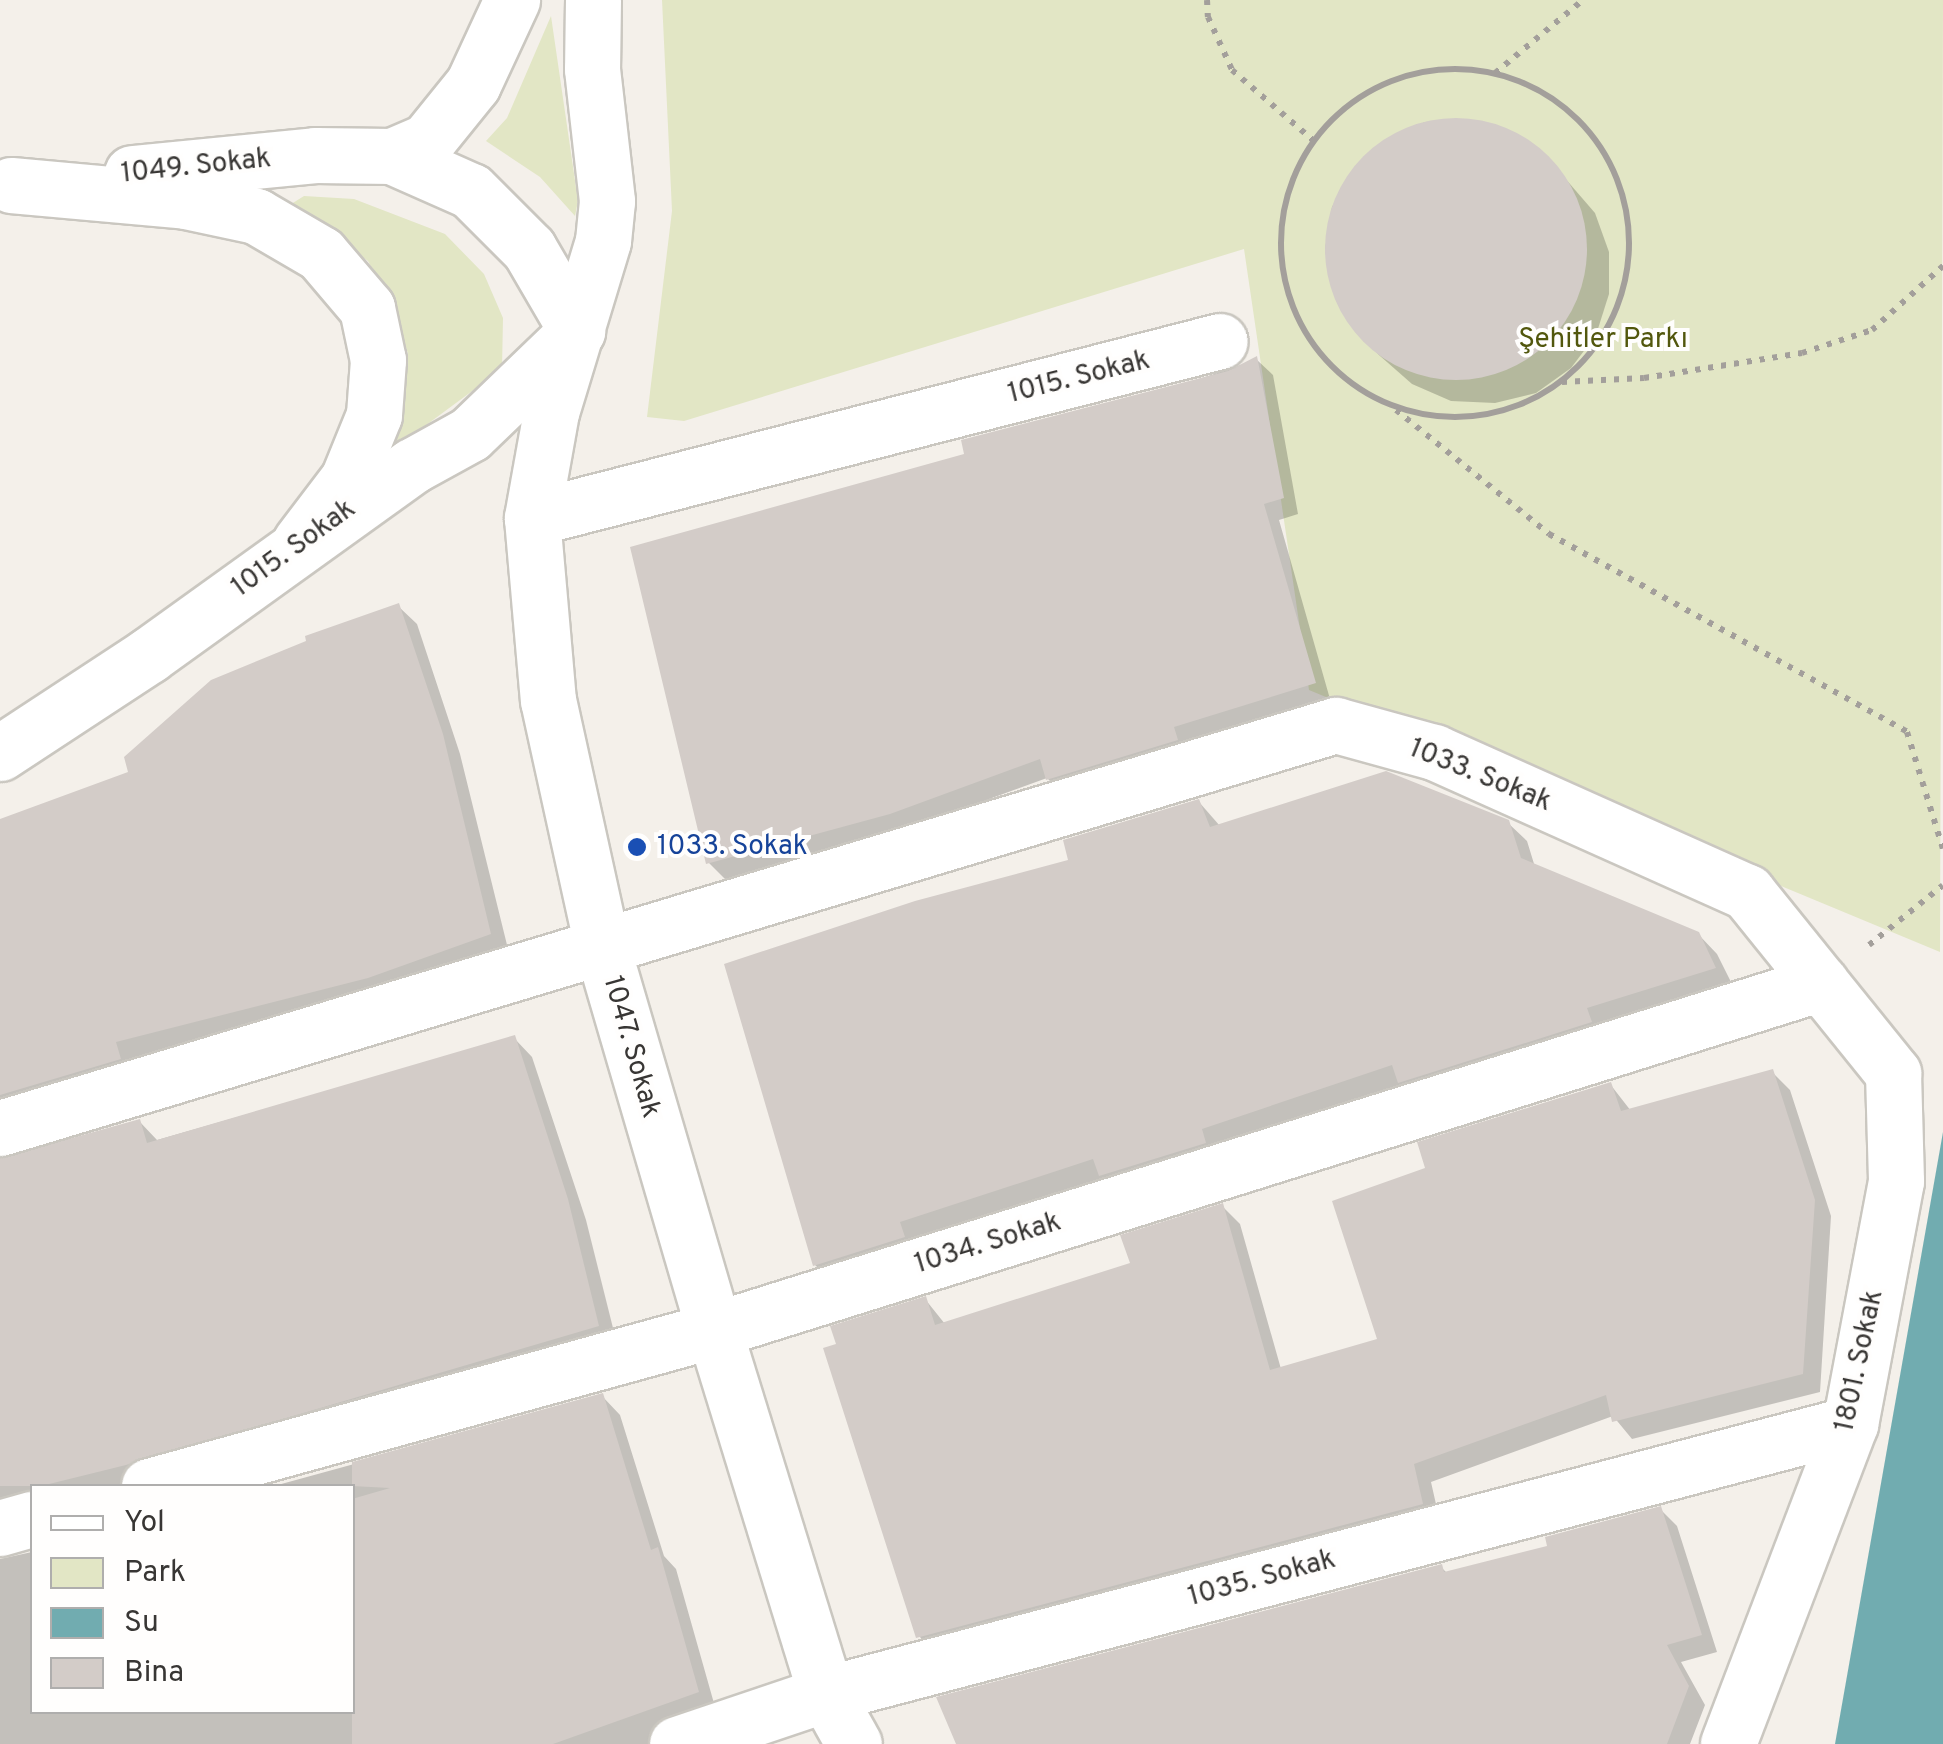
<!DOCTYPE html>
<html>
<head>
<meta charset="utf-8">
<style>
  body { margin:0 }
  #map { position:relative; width:1943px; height:1744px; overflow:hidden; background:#f4f0ea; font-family:Overpass,sans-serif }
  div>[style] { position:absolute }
  .green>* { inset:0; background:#e2e6c5 }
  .water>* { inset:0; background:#71acb0 }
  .shadow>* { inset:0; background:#0003 }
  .building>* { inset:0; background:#d3ccc8 }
  .round { border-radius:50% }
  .path>* { height:6px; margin-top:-3px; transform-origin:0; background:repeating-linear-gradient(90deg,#a39f9b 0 5px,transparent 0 13px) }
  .path>.ring { margin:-3px; padding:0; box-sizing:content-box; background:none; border:6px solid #a39f9b; border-radius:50% }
  .roads { filter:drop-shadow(2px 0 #cac7c0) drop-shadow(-2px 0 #cac7c0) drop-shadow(0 2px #cac7c0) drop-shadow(0 -2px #cac7c0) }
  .minor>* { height:55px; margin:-27.5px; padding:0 27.5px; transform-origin:27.5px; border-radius:27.5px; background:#fff }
  .major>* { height:55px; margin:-27.5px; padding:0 27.5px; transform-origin:27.5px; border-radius:27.5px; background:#fff }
  .dots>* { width:28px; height:28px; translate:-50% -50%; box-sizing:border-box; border:5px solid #fffefd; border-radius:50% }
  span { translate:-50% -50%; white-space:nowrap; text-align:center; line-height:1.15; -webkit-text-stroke:8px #fffefd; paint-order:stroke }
  .street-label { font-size:28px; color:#383634 }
  .park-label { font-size:28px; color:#52570d }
  .transit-label { font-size:28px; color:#164399 }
  .left { translate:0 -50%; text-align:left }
  .legend { position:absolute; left:30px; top:1484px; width:325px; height:230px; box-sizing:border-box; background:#fffefd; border:2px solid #afaead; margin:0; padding:12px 18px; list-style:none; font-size:30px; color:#383634 }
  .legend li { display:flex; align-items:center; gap:20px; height:50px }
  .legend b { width:50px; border:2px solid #afaead }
</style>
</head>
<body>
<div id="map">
  <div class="green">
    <i style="clip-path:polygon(662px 0,1943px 0,1940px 952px,1309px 690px,1244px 249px,684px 421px,647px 417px,672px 211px)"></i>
    <i style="clip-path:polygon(551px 16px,578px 201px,575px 216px,540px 177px,486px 141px,507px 118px)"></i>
    <i style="clip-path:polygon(304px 196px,354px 199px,445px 234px,484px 274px,503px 318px,502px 369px,391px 451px,408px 354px,397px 318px,368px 261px,288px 206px)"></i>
  </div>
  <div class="water">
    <i style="clip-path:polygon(1943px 1132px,1943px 1744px,1835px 1744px)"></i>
  </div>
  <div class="shadow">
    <i style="clip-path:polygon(1467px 120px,1508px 130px,1544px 154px,1595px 213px,1609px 252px,1609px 294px,1596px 335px,1571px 368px,1536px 393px,1495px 403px,1451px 401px,1412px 384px,1379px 355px,1354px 330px,1333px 292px,1325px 249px,1332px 207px,1353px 169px,1386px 140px,1425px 122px)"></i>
    <i style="clip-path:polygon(1257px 360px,1273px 375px,1298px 514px,1279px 520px,1330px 699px,1064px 795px,1047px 778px,907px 829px,725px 879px,709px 863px,966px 455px)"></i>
    <i style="clip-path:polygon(398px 606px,417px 624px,460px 754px,509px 953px,0 1123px,0 823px,131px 773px)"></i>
    <i style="clip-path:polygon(1199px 802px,1220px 826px,1507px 822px,1527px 841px,1535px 867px,1698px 934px,1717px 954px,1733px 986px,1418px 1100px,1403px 1085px,834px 1283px,815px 1265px,1071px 862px)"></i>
    <i style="clip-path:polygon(514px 1038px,532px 1057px,586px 1220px,617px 1344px,147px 1486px,32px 1486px,32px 1510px,0 1522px,0 1159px,139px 1121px,157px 1140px)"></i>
    <i style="clip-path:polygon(1772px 1072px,1790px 1090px,1831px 1216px,1820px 1392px,1632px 1439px,1613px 1416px,1431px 1482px,1440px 1522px,937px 1655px,919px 1636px,925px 1299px,945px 1324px,1133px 1265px,1222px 1206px,1240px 1224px,1281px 1369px,1380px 1341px,1428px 1169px,1610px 1084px,1631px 1111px)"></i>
    <i style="clip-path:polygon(602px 1396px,620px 1415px,664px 1556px,676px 1569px,719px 1721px,672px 1744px,0 1744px,0 1559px,32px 1552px,32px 1712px,352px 1712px,352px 1486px,274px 1486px)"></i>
    <i style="clip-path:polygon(1660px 1509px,1677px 1526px,1717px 1652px,1681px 1662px,1705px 1705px,1690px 1744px,958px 1744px,1441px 1567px,1448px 1574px,1551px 1548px)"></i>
  </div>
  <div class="building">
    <i class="round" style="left:1325px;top:118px;width:262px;height:262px"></i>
    <i style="clip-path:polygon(1257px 356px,1284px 498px,1264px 504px,1316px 683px,1174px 727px,1178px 740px,1046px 780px,1040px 759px,890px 814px,706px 864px,630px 547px,964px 454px,961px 440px,1228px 371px)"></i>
    <i style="clip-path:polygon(399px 603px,443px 734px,491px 934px,368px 978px,116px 1042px,121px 1059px,0 1095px,0 819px,128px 772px,124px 757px,211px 680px,306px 641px,305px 636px)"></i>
    <i style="clip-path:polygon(1386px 771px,1509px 820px,1521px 858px,1699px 932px,1716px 968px,1587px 1008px,1592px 1022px,1398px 1083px,1392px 1065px,1202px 1129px,1206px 1143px,1099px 1176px,1093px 1159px,900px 1222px,905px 1237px,813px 1266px,724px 964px,915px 901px,1068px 860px,1063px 840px,1199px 799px,1210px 827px)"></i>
    <i style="clip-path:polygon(515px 1035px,568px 1199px,599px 1326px,126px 1465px,41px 1486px,0 1486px,0 1158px,140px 1119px,147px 1143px)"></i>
    <i style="clip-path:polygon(1773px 1069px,1815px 1200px,1803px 1374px,1612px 1422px,1606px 1395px,1414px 1464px,1423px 1504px,916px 1638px,823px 1348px,836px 1344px,830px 1326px,926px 1296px,935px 1325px,1130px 1263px,1120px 1235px,1223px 1203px,1270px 1370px,1377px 1339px,1332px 1201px,1425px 1168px,1417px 1142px,1611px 1082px,1621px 1111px)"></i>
    <i style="clip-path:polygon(603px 1393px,651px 1550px,658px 1547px,699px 1692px,553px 1744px,352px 1744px,352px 1499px,390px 1488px,352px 1486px,352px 1462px)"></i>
    <i style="clip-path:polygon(1661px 1506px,1702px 1635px,1667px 1645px,1689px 1686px,1667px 1744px,956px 1744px,936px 1697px,1442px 1564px,1444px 1572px,1547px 1546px,1545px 1537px)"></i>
  </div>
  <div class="path">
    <i style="left:1207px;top:0;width:17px;rotate:87deg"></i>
    <i style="left:1208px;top:17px;width:58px;rotate:65.6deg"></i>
    <i style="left:1232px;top:70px;width:108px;rotate:40.9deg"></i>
    <i class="ring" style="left:1281px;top:69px;width:342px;height:342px"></i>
    <i style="left:1495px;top:73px;width:114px;rotate:-39.7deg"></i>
    <i style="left:1562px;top:382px;width:82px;rotate:-2.8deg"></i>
    <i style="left:1644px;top:378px;width:160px;rotate:-9deg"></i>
    <i style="left:1802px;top:353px;width:74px;rotate:-18.2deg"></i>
    <i style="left:1872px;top:330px;width:96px;rotate:-42deg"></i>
    <i style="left:1396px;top:410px;width:197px;rotate:39deg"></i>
    <i style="left:1549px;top:534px;width:409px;rotate:28.9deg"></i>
    <i style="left:1907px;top:732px;width:122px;rotate:72.9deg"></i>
    <i style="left:1869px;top:945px;width:95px;rotate:-39deg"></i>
  </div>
  <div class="roads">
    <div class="minor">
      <i style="left:532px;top:518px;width:710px;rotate:-14.43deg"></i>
      <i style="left:0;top:753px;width:178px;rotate:-33.3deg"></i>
      <i style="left:149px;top:655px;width:324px;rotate:-35.7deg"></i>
      <i style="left:412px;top:466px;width:66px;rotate:-28.9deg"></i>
      <i style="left:470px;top:434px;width:149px;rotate:-43.9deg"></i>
      <i style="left:0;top:1128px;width:1395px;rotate:-16.79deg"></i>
      <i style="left:1336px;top:725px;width:102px;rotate:15.4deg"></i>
      <i style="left:1434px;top:752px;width:343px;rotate:24.1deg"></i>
      <i style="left:1747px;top:892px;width:233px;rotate:51.1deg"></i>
      <i style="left:1893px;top:1073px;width:108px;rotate:88.4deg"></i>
      <i style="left:1896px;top:1181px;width:247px;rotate:100.7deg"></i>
      <i style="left:1850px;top:1424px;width:342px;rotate:110.9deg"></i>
      <i style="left:149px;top:1486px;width:586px;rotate:-15.44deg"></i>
      <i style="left:714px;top:1330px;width:1160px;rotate:-17.4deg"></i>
      <i style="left:0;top:1528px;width:33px;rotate:-16deg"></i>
      <i style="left:677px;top:1744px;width:157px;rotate:-18.6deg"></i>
      <i style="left:826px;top:1694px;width:1059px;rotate:-14.77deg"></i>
    </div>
    <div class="major">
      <i style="left:593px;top:0;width:69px;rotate:90.8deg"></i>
      <i style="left:592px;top:69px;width:133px;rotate:83.5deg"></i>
      <i style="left:607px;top:201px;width:40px;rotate:95.7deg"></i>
      <i style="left:603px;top:241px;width:179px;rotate:106.9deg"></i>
      <i style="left:551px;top:412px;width:108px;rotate:100.2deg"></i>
      <i style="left:532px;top:518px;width:183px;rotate:85deg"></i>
      <i style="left:548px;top:700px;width:256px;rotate:77.6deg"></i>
      <i style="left:603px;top:950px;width:396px;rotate:73.7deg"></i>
      <i style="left:714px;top:1330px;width:381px;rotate:72.9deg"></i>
      <i style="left:826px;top:1694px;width:57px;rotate:60.8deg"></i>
      <i style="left:392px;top:156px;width:86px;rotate:23.9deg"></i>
      <i style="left:471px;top:191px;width:82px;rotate:45deg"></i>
      <i style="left:529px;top:249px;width:95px;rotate:59.7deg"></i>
      <i style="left:132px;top:173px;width:184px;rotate:-5.6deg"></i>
      <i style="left:315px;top:155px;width:77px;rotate:0.7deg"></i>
      <i style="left:392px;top:156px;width:38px;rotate:-23deg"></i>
      <i style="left:427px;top:141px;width:73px;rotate:-51.1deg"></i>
      <i style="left:473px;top:84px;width:93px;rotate:-65.1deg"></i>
      <i style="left:11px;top:185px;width:176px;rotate:5.2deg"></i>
      <i style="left:186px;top:201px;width:72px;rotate:12.1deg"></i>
      <i style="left:256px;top:216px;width:75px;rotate:30.3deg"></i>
      <i style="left:321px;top:254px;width:71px;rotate:49.6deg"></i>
      <i style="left:367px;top:308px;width:53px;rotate:78.1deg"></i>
      <i style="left:378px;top:360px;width:55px;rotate:94.2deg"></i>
      <i style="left:374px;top:415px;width:69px;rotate:112.1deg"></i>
      <i style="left:348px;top:479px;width:79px;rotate:127.3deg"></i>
    </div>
  </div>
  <div class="dots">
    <i style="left:637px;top:847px;background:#1a4fb4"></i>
  </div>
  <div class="street-label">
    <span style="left:196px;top:167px;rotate:-6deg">1049. Sokak</span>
    <span style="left:1079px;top:378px;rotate:-14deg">1015. Sokak</span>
    <span style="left:294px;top:549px;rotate:-36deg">1015. Sokak</span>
    <span style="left:1480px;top:776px;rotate:22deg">1033. Sokak</span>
    <span style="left:631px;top:1047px;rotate:74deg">1047. Sokak</span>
    <span style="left:988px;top:1244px;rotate:-17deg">1034. Sokak</span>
    <span style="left:1860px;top:1361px;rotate:-78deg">1801. Sokak</span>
    <span style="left:1262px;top:1579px;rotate:-15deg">1035. Sokak</span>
  </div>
  <div class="park-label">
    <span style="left:1603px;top:340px">Şehitler Parkı</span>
  </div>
  <div class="transit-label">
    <span class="left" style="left:657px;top:847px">1033. Sokak</span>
  </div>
  <ul class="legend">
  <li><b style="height:12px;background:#fff"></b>Yol</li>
  <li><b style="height:28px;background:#e2e6c5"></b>Park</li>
  <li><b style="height:28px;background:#71acb0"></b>Su</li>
  <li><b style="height:28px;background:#d3ccc8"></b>Bina</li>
  </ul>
</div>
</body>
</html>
